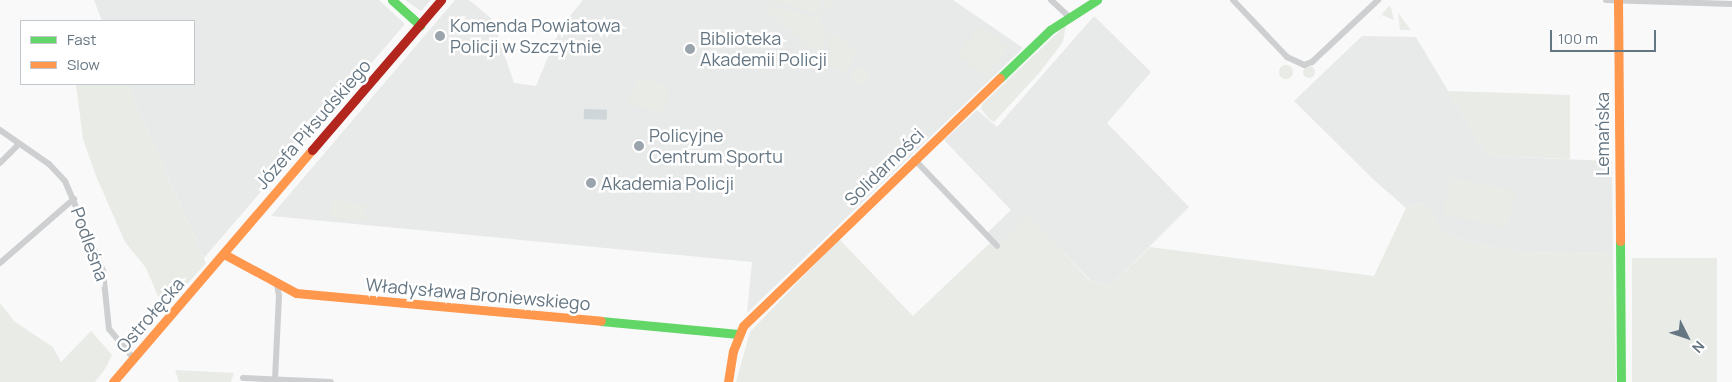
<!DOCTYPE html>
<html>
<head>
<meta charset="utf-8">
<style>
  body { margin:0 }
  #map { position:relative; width:1732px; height:382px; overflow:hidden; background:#f9f9f9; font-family:Manrope,sans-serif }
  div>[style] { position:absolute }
  .built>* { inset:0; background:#e8e9e9 }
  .green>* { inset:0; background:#e8ebe6; transform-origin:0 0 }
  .round { border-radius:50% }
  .water>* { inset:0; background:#ced6d9; transform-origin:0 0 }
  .street>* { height:6px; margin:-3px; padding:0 3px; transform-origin:3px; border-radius:3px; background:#cecfd0 }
  .fast>* { height:9px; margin:-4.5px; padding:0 4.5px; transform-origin:4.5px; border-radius:4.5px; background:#63d668 }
  .slow>* { height:9px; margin:-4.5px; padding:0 4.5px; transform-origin:4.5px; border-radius:4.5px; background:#ff974d }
  .jam>* { height:9px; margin:-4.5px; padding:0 4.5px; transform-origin:4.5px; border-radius:4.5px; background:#b3261e }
  .dots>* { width:14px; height:14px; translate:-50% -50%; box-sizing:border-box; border:2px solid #fff; border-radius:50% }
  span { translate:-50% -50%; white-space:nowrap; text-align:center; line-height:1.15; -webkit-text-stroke:5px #fff; paint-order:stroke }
  .poi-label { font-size:18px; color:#657683 }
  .left { translate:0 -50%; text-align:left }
  .street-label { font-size:18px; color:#657683 }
  .legend { position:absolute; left:20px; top:20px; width:175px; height:65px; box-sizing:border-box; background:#fff; border:1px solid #c1c8cd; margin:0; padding:6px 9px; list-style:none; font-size:15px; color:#657683 }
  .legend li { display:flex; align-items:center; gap:10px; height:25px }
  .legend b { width:25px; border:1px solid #c1c8cd }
  .north { position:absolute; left:1662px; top:312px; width:50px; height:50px; -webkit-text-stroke:4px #fff; paint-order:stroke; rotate:131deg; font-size:14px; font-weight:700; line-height:20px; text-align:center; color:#657683 }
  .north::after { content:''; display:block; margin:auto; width:18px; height:22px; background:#657683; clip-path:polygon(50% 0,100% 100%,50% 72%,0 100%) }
  .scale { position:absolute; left:1550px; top:30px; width:106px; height:22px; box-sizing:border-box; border:2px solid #657683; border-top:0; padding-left:6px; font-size:15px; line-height:18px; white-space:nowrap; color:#657683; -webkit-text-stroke:4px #fff; paint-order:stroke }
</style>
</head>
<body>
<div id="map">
  <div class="built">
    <i style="clip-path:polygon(94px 0,379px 0,405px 24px,204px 258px,127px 84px,194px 84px,194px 21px,102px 21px)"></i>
    <i style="clip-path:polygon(405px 0,431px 0,421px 11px)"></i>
    <i style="clip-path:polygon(455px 0,469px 0,493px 20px,514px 83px,536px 86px,560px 28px,583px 0,953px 0,1023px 48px,747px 313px,752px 262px,271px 216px)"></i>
    <i style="clip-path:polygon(1094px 16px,1151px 72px,1107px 123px,1189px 207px,1111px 285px,1091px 281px,1028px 215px,995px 248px,984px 236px,1011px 210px,944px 140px,977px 110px,997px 127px)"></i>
    <i style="clip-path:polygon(1362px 36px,1416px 37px,1487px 156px,1612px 161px,1613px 254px,1523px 252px,1468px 242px,1438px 229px,1432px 213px,1422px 203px,1406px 208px,1375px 181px,1294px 101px)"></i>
  </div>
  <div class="green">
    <i style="clip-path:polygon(772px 0,819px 0,821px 13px,813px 13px)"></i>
    <i style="clip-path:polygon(822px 0,836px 0,825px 12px)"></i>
    <i style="clip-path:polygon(767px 5px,819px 17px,826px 29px,822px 49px,815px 51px,767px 11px)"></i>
    <i style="clip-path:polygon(1390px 5px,1394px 20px,1382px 15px,1376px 21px)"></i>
    <i style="clip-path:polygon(1398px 13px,1411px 30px,1400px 30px)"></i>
    <i style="left:981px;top:25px;width:36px;height:38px;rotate:39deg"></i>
    <i style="clip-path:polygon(1066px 25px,1063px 42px,1040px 72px,994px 122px,989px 119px,981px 109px,982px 104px)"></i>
    <i style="clip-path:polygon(831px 31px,858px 53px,846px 72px,840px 72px,828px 62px)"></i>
    <i class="round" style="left:1279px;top:65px;width:14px;height:14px"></i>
    <i class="round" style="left:1303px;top:66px;width:12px;height:12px"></i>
    <i class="round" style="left:851px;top:67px;width:18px;height:18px"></i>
    <i style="left:636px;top:77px;width:35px;height:28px;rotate:15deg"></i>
    <i style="clip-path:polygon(76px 84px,127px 84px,206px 263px,164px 310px,146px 268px,125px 242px,96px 176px,83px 139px)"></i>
    <i style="clip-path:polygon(1448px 91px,1570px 95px,1570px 159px,1487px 156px)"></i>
    <i style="left:1451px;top:177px;width:66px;height:38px;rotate:12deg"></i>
    <i style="left:331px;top:200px;width:36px;height:17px;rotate:6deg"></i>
    <i style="clip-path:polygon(1422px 203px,1432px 213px,1438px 229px,1468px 242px,1523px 252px,1613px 254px,1616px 382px,736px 382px,750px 332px,839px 239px,913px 316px,990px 243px,995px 248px,1028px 214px,1090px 281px,1111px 285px,1150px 247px,1374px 276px,1406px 208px)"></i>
    <i style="left:1717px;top:258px;width:124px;height:85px;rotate:90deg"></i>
    <i style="clip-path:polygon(0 303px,15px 322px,53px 347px,61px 362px,91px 331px,112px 355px,105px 369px,95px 382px,0 382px)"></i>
    <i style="clip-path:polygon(175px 370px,234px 373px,231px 382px,179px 382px)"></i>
  </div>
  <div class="water">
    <i style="left:584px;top:109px;width:23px;height:10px;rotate:2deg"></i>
  </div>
  <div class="street">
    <i style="left:1051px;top:0;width:25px;rotate:43deg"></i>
    <i style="left:1233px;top:0;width:79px;rotate:46.5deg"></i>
    <i style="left:1287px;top:57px;width:19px;rotate:25deg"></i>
    <i style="left:1304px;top:65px;width:9px;rotate:-21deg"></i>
    <i style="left:1312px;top:62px;width:91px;rotate:-43.2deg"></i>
    <i style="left:1606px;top:0;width:126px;rotate:1.8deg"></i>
    <i style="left:0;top:130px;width:60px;rotate:34.8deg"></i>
    <i style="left:49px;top:164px;width:23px;rotate:47deg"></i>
    <i style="left:65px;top:181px;width:98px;rotate:67.1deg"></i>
    <i style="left:103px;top:271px;width:58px;rotate:84.1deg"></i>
    <i style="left:109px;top:329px;width:39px;rotate:50deg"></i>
    <i style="left:914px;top:159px;width:120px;rotate:46.3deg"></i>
    <i style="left:0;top:163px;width:27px;rotate:-45deg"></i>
    <i style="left:0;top:263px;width:98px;rotate:-40.9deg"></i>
    <i style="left:243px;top:378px;width:88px;rotate:2.6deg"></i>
    <i style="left:275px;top:380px;width:84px;rotate:-87.3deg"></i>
    <i style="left:279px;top:296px;width:11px;rotate:-100deg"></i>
  </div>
  <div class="fast">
    <i style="left:392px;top:0;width:38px;rotate:42deg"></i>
    <i style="left:1000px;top:78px;width:69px;rotate:-43.8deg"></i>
    <i style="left:1050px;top:30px;width:56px;rotate:-32.6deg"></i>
    <i style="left:1620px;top:241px;width:141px;rotate:89.6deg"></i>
    <i style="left:601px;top:321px;width:138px;rotate:5.4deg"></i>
  </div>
  <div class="slow">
    <i style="left:1618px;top:0;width:241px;rotate:89.5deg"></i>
    <i style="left:224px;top:254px;width:82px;rotate:28.4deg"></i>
    <i style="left:296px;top:293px;width:306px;rotate:5.2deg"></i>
    <i style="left:113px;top:382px;width:306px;rotate:-49.4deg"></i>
    <i style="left:728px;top:382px;width:31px;rotate:-81deg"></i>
    <i style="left:733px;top:351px;width:27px;rotate:-68deg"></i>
    <i style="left:743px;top:326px;width:357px;rotate:-44deg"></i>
  </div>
  <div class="jam">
    <i style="left:312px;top:150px;width:198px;rotate:-49.3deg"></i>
  </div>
  <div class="dots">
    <i style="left:440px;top:36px;background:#99a4ac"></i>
    <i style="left:690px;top:49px;background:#99a4ac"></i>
    <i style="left:639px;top:146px;background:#99a4ac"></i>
    <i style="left:591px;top:183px;background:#99a4ac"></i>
  </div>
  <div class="poi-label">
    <span class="left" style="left:450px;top:36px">Komenda Powiatowa<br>Policji w Szczytnie</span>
    <span class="left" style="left:700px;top:49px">Biblioteka<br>Akademii Policji</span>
    <span class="left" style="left:649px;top:146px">Policyjne<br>Centrum Sportu</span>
    <span class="left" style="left:601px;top:183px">Akademia Policji</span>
  </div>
  <div class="street-label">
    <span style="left:313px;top:124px;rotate:-49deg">Józefa Piłsudskiego</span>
    <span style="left:1602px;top:134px;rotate:-90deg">Lemańska</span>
    <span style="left:884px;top:167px;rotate:-44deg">Solidarności</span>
    <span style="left:90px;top:244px;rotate:70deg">Podleśna</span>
    <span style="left:478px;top:294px;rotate:5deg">Władysława Broniewskiego</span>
    <span style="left:150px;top:315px;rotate:-49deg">Ostrołęcka</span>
  </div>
  <ul class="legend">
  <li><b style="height:6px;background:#63d668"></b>Fast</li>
  <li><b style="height:6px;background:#ff974d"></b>Slow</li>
  </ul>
  <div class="north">N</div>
  <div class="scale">100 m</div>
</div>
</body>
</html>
